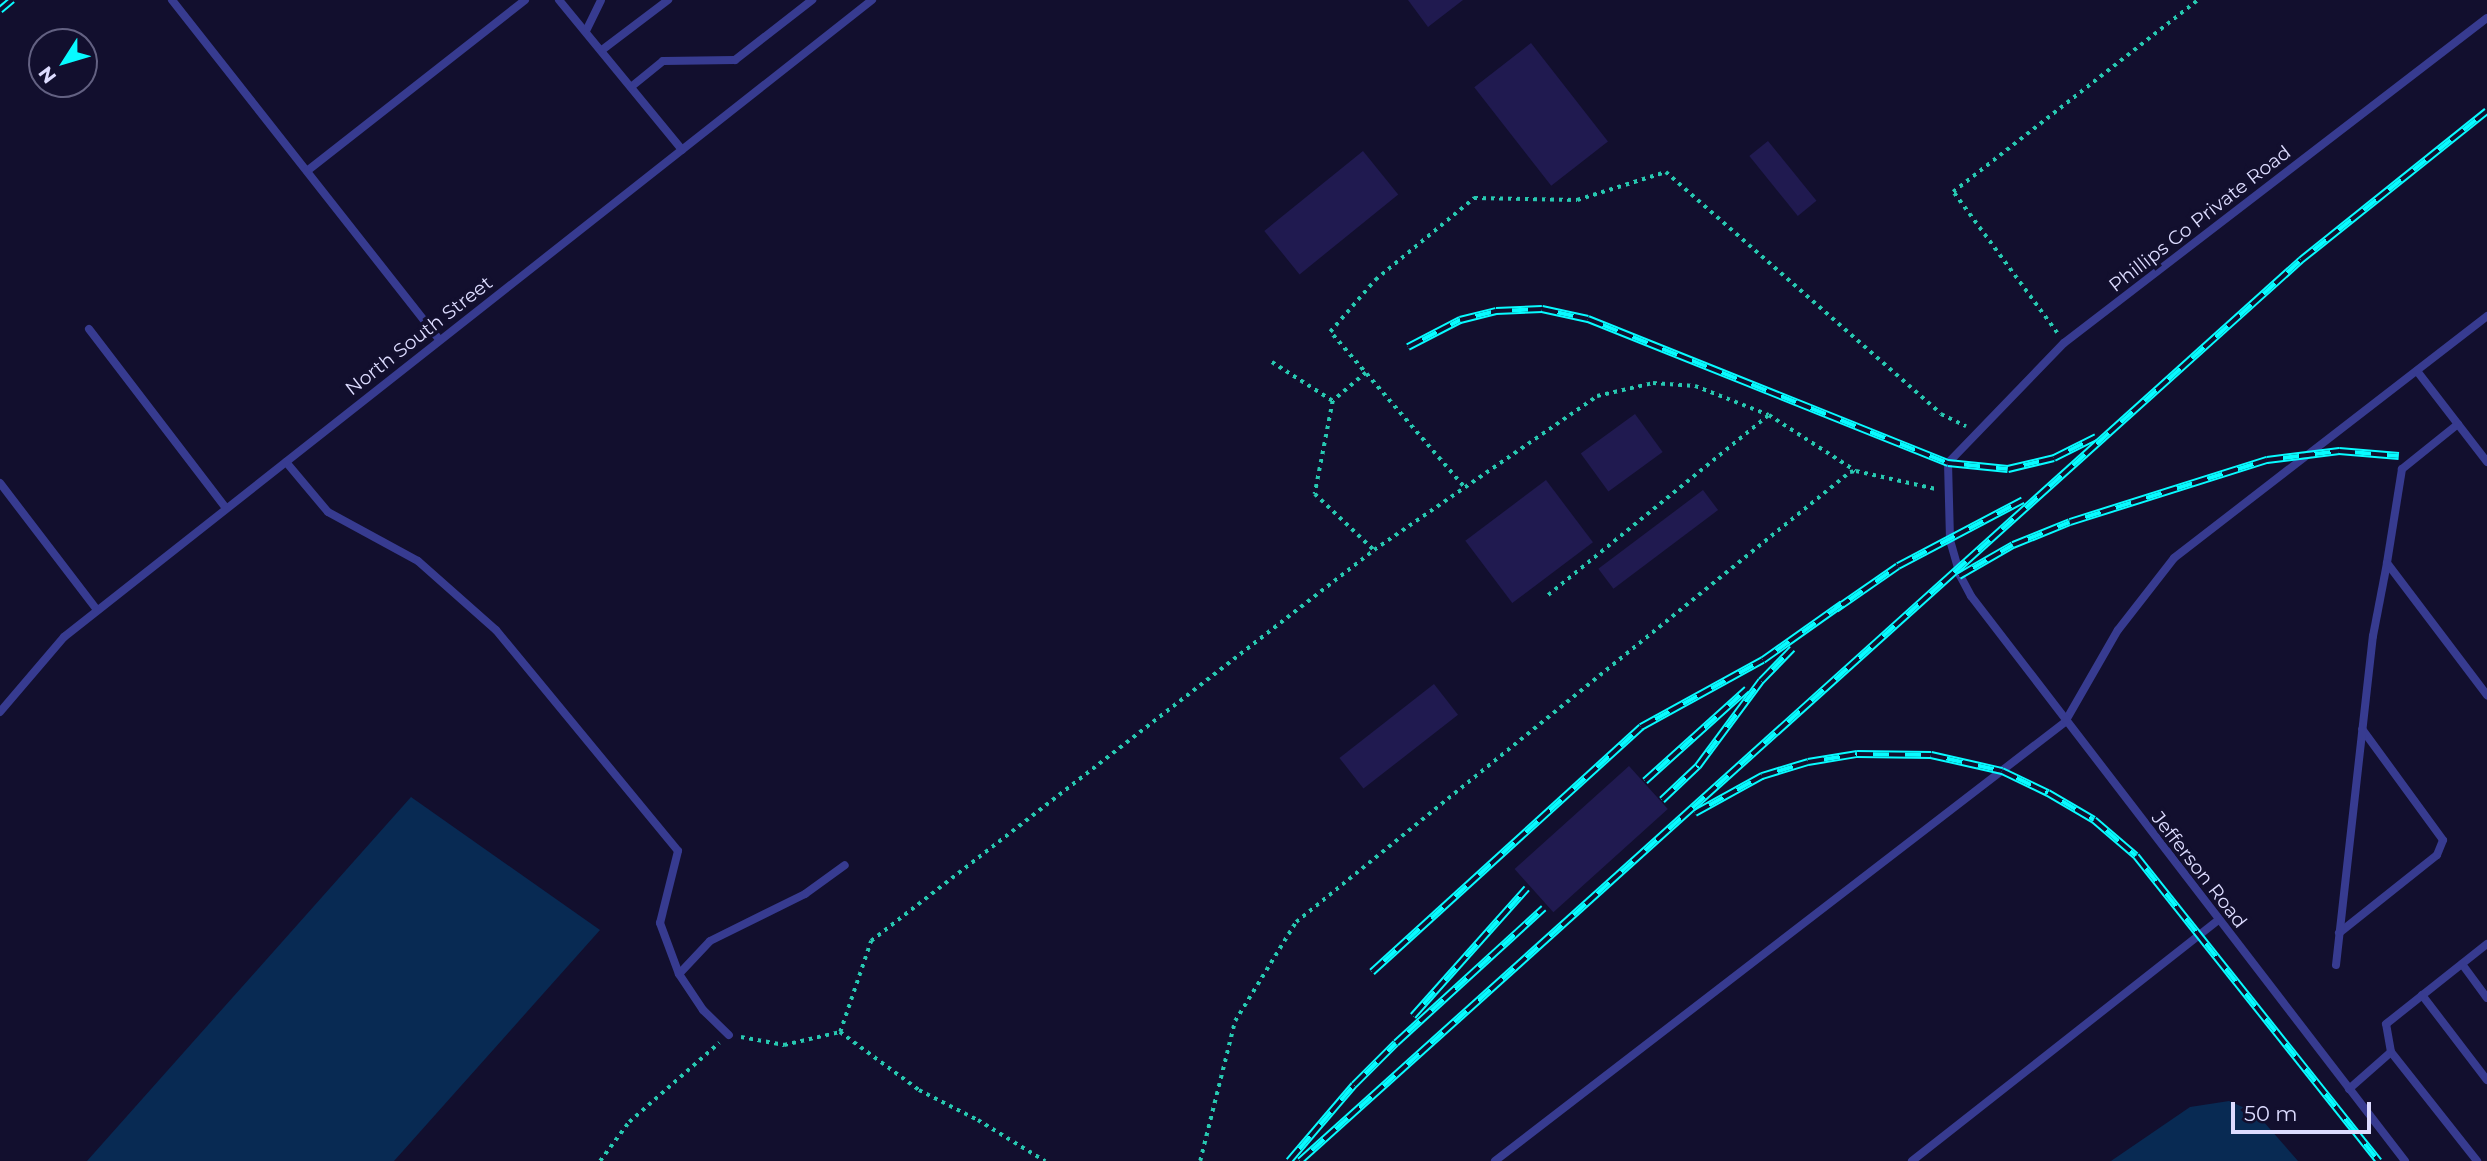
<!DOCTYPE html>
<html>
<head>
<meta charset="utf-8">
<style>
  body { margin:0 }
  #map { position:relative; width:2487px; height:1161px; overflow:hidden; background:#120f2e; font-family:Montserrat,sans-serif }
  div>[style] { position:absolute }
  .water>* { inset:0; background:#082a53 }
  .building>* { inset:0; background:#201a50; transform-origin:0 0 }
  .path>* { height:3.5px; margin-top:-1.75px; transform-origin:0; background:repeating-linear-gradient(90deg,#27c8b1 0 3.5px,transparent 0 8.5px) }
  .lane>* { height:8px; margin:-4px; padding:0 4px; transform-origin:4px; border-radius:4px; background:#373b90 }
  .rail>* { height:8px; margin-top:-4px; transform-origin:0; background:repeating-linear-gradient(90deg,#120f2e 0 16px,#08fbff 0 32px); box-sizing:border-box; border-block:2px solid #08fbff }
  span { translate:-50% -50%; white-space:nowrap; text-align:center; line-height:1.15; -webkit-text-stroke:7px #120f2e; paint-order:stroke }
  .street-label { font-size:19px; color:#dddcff }
  .north { position:absolute; left:28px; top:28px; width:70px; height:70px; box-sizing:border-box; background:#120f2e; border:2px solid #636182; border-radius:50%; rotate:233deg; font-size:19px; font-weight:700; line-height:28px; text-align:center; color:#dddcff }
  .north::after { content:''; display:block; margin:auto; width:24px; height:32px; background:#08fbff; clip-path:polygon(50% 0,100% 100%,50% 72%,0 100%) }
  .scale { position:absolute; left:2231px; top:1102px; width:140px; height:32px; box-sizing:border-box; border:4px solid #dddcff; border-top:0; padding-left:9px; font-size:21px; line-height:24px; white-space:nowrap; color:#dddcff; -webkit-text-stroke:5px #120f2e; paint-order:stroke }
</style>
</head>
<body>
<div id="map">
  <div class="water">
    <i style="clip-path:polygon(411px 797px,600px 930px,394px 1161px,87px 1161px)"></i>
    <i style="clip-path:polygon(2229px 1101px,2256px 1113px,2298px 1161px,2111px 1161px,2190px 1107px)"></i>
  </div>
  <div class="building">
    <i style="clip-path:polygon(1408px 0,1463px 0,1428px 27px)"></i>
    <i style="left:1531px;top:43px;width:125px;height:72px;rotate:52deg"></i>
    <i style="left:1768px;top:141px;width:77px;height:24px;rotate:51deg"></i>
    <i style="left:1363px;top:151px;width:56px;height:127px;rotate:51deg"></i>
    <i style="left:1635px;top:414px;width:47px;height:67px;rotate:54deg"></i>
    <i style="left:1546px;top:480px;width:78px;height:101px;rotate:53deg"></i>
    <i style="left:1703px;top:490px;width:25px;height:131px;rotate:53deg"></i>
    <i style="left:1434px;top:684px;width:39px;height:120px;rotate:52deg"></i>
    <i style="left:1629px;top:766px;width:58px;height:154px;rotate:48deg"></i>
  </div>
  <div class="path">
    <i style="left:2057px;top:333px;width:175px;rotate:-126.4deg"></i>
    <i style="left:1953px;top:192px;width:311px;rotate:-38.1deg"></i>
    <i style="left:1272px;top:362px;width:72px;rotate:32.6deg"></i>
    <i style="left:1366px;top:373px;width:43px;rotate:139.7deg"></i>
    <i style="left:1333px;top:401px;width:95px;rotate:101deg"></i>
    <i style="left:1315px;top:494px;width:81px;rotate:43.5deg"></i>
    <i style="left:1463px;top:486px;width:203px;rotate:-130.8deg"></i>
    <i style="left:1330px;top:332px;width:69px;rotate:-49.1deg"></i>
    <i style="left:1375px;top:280px;width:129px;rotate:-39.6deg"></i>
    <i style="left:1474px;top:198px;width:103px;rotate:1.1deg"></i>
    <i style="left:1577px;top:200px;width:93px;rotate:-17.5deg"></i>
    <i style="left:1666px;top:172px;width:366px;rotate:41.3deg"></i>
    <i style="left:1941px;top:414px;width:28px;rotate:26deg"></i>
    <i style="left:1548px;top:595px;width:285px;rotate:-39.2deg"></i>
    <i style="left:840px;top:1032px;width:96px;rotate:-71.2deg"></i>
    <i style="left:871px;top:941px;width:637px;rotate:-37.86deg"></i>
    <i style="left:1374px;top:550px;width:271px;rotate:-34.6deg"></i>
    <i style="left:1597px;top:396px;width:57px;rotate:-13.1deg"></i>
    <i style="left:1653px;top:383px;width:42px;rotate:4.1deg"></i>
    <i style="left:1695px;top:386px;width:79px;rotate:21.4deg"></i>
    <i style="left:1769px;top:415px;width:103px;rotate:32.8deg"></i>
    <i style="left:1856px;top:471px;width:82px;rotate:12.7deg"></i>
    <i style="left:741px;top:1037px;width:44px;rotate:10.5deg"></i>
    <i style="left:784px;top:1045px;width:57px;rotate:-13.1deg"></i>
    <i style="left:840px;top:1032px;width:98px;rotate:36.3deg"></i>
    <i style="left:919px;top:1090px;width:66px;rotate:27deg"></i>
    <i style="left:978px;top:1120px;width:79px;rotate:31.5deg"></i>
    <i style="left:600px;top:1161px;width:49px;rotate:-53.4deg"></i>
    <i style="left:629px;top:1122px;width:120px;rotate:-41.3deg"></i>
    <i style="left:1200px;top:1161px;width:144px;rotate:-76deg"></i>
    <i style="left:1235px;top:1021px;width:116px;rotate:-58.4deg"></i>
    <i style="left:1296px;top:922px;width:714px;rotate:-39.09deg"></i>
    <i style="left:1850px;top:472px;width:6px;rotate:-9deg"></i>
  </div>
  <div class="lane">
    <i style="left:172px;top:0;width:432px;rotate:51.8deg"></i>
    <i style="left:559px;top:0;width:194px;rotate:50.6deg"></i>
    <i style="left:586px;top:31px;width:34px;rotate:-64deg"></i>
    <i style="left:602px;top:50px;width:83px;rotate:-37.1deg"></i>
    <i style="left:631px;top:87px;width:41px;rotate:-39.1deg"></i>
    <i style="left:663px;top:61px;width:72px;rotate:-0.8deg"></i>
    <i style="left:735px;top:60px;width:98px;rotate:-37.9deg"></i>
    <i style="left:307px;top:171px;width:277px;rotate:-38.1deg"></i>
    <i style="left:89px;top:329px;width:225px;rotate:52.6deg"></i>
    <i style="left:2417px;top:371px;width:115px;rotate:52.4deg"></i>
    <i style="left:2458px;top:424px;width:72px;rotate:141.2deg"></i>
    <i style="left:2402px;top:469px;width:95px;rotate:99.1deg"></i>
    <i style="left:2387px;top:563px;width:166px;rotate:52.9deg"></i>
    <i style="left:286px;top:462px;width:65px;rotate:50deg"></i>
    <i style="left:328px;top:512px;width:102px;rotate:28.6deg"></i>
    <i style="left:418px;top:561px;width:104px;rotate:41.5deg"></i>
    <i style="left:496px;top:630px;width:286px;rotate:50.5deg"></i>
    <i style="left:678px;top:851px;width:74px;rotate:104deg"></i>
    <i style="left:660px;top:923px;width:54px;rotate:69.6deg"></i>
    <i style="left:679px;top:974px;width:43px;rotate:56.3deg"></i>
    <i style="left:703px;top:1010px;width:36px;rotate:44deg"></i>
    <i style="left:0;top:483px;width:160px;rotate:52.6deg"></i>
    <i style="left:0;top:712px;width:99px;rotate:-49.5deg"></i>
    <i style="left:64px;top:637px;width:1029px;rotate:-38.25deg"></i>
    <i style="left:2339px;top:933px;width:125px;rotate:-38.5deg"></i>
    <i style="left:2437px;top:855px;width:16px;rotate:-68deg"></i>
    <i style="left:2443px;top:840px;width:137px;rotate:-126.1deg"></i>
    <i style="left:2462px;top:964px;width:42px;rotate:53.7deg"></i>
    <i style="left:2336px;top:965px;width:331px;rotate:-83.6deg"></i>
    <i style="left:2373px;top:636px;width:74px;rotate:-79.1deg"></i>
    <i style="left:679px;top:974px;width:45px;rotate:-46.8deg"></i>
    <i style="left:710px;top:941px;width:106px;rotate:-26.3deg"></i>
    <i style="left:805px;top:894px;width:49px;rotate:-35.9deg"></i>
    <i style="left:2422px;top:995px;width:107px;rotate:52.6deg"></i>
    <i style="left:2391px;top:1052px;width:139px;rotate:51.7deg"></i>
    <i style="left:2349px;top:1089px;width:56px;rotate:-41.4deg"></i>
    <i style="left:2391px;top:1052px;width:28px;rotate:-100deg"></i>
    <i style="left:2386px;top:1024px;width:129px;rotate:-38.4deg"></i>
    <i style="left:1495px;top:1161px;width:719px;rotate:-37.6deg"></i>
    <i style="left:2065px;top:722px;width:106px;rotate:-60.1deg"></i>
    <i style="left:2118px;top:630px;width:91px;rotate:-52.1deg"></i>
    <i style="left:2174px;top:558px;width:396px;rotate:-37.7deg"></i>
    <i style="left:1912px;top:1161px;width:390px;rotate:-38.2deg"></i>
    <i style="left:2405px;top:1161px;width:712px;rotate:-127.53deg"></i>
    <i style="left:1971px;top:596px;width:24px;rotate:-118deg"></i>
    <i style="left:1960px;top:575px;width:37px;rotate:-106deg"></i>
    <i style="left:1950px;top:539px;width:76px;rotate:-91.5deg"></i>
    <i style="left:1948px;top:463px;width:167px;rotate:-46deg"></i>
    <i style="left:2064px;top:343px;width:533px;rotate:-37.54deg"></i>
  </div>
  <div class="rail">
    <i style="left:0;top:10px;width:16px;rotate:-40deg"></i>
    <i style="left:1408px;top:347px;width:59px;rotate:-27.4deg"></i>
    <i style="left:1460px;top:320px;width:37px;rotate:-14deg"></i>
    <i style="left:1496px;top:311px;width:46px;rotate:-2.5deg"></i>
    <i style="left:1542px;top:309px;width:47px;rotate:12.3deg"></i>
    <i style="left:1588px;top:319px;width:388px;rotate:21.8deg"></i>
    <i style="left:1948px;top:463px;width:60px;rotate:5.7deg"></i>
    <i style="left:2008px;top:469px;width:47px;rotate:-13.4deg"></i>
    <i style="left:2054px;top:458px;width:47px;rotate:-26.6deg"></i>
    <i style="left:1959px;top:576px;width:62px;rotate:-29.9deg"></i>
    <i style="left:2013px;top:545px;width:61px;rotate:-22deg"></i>
    <i style="left:2070px;top:522px;width:207px;rotate:-17.5deg"></i>
    <i style="left:2267px;top:460px;width:73px;rotate:-7.1deg"></i>
    <i style="left:2339px;top:451px;width:60px;rotate:4.8deg"></i>
    <i style="left:1836px;top:609px;width:75px;rotate:-34.7deg"></i>
    <i style="left:1898px;top:566px;width:141px;rotate:-27.8deg"></i>
    <i style="left:1645px;top:781px;width:137px;rotate:-42deg"></i>
    <i style="left:1662px;top:800px;width:50px;rotate:-43.4deg"></i>
    <i style="left:1698px;top:766px;width:106px;rotate:-53.5deg"></i>
    <i style="left:1761px;top:681px;width:45px;rotate:-45.9deg"></i>
    <i style="left:1695px;top:813px;width:77px;rotate:-28.9deg"></i>
    <i style="left:1762px;top:776px;width:48px;rotate:-16.9deg"></i>
    <i style="left:1808px;top:762px;width:50px;rotate:-9.3deg"></i>
    <i style="left:1857px;top:754px;width:74px;rotate:0.8deg"></i>
    <i style="left:1931px;top:755px;width:73px;rotate:12.7deg"></i>
    <i style="left:2002px;top:771px;width:51px;rotate:25.6deg"></i>
    <i style="left:2048px;top:793px;width:53px;rotate:30.4deg"></i>
    <i style="left:2094px;top:820px;width:55px;rotate:40.6deg"></i>
    <i style="left:2136px;top:856px;width:390px;rotate:51.5deg"></i>
    <i style="left:1372px;top:972px;width:364px;rotate:-42.3deg"></i>
    <i style="left:1641px;top:727px;width:139px;rotate:-28.8deg"></i>
    <i style="left:1763px;top:660px;width:97px;rotate:-35.3deg"></i>
    <i style="left:1413px;top:1016px;width:171px;rotate:-48.3deg"></i>
    <i style="left:1289px;top:1161px;width:100px;rotate:-49.5deg"></i>
    <i style="left:1354px;top:1085px;width:59px;rotate:-45deg"></i>
    <i style="left:1396px;top:1043px;width:200px;rotate:-42.4deg"></i>
    <i style="left:1300px;top:1161px;width:1347px;rotate:-41.99deg"></i>
    <i style="left:2301px;top:260px;width:238px;rotate:-38.7deg"></i>
  </div>
  <div class="street-label">
    <span style="left:2200px;top:219px;rotate:-38deg">Phillips Co Private Road</span>
    <span style="left:419px;top:336px;rotate:-38deg">North South Street</span>
    <span style="left:2199px;top:870px;rotate:52deg">Jefferson Road</span>
  </div>
  <div class="north">N</div>
  <div class="scale">50 m</div>
</div>
</body>
</html>
